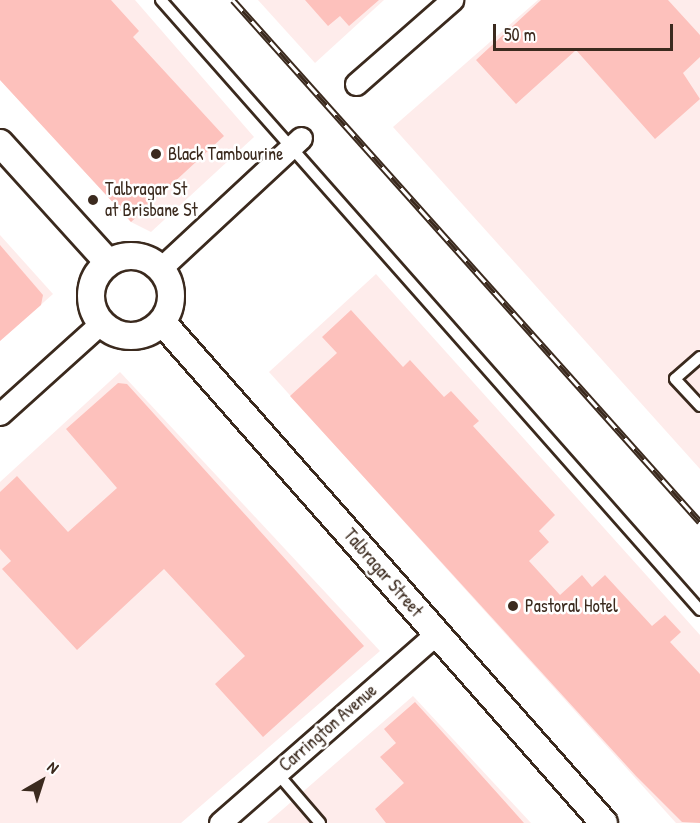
<!DOCTYPE html>
<html>
<head>
<meta charset="utf-8">
<style>
  body { margin:0 }
  #map { position:relative; width:700px; height:823px; overflow:hidden; background:#fff; font-family:"Patrick Hand",sans-serif }
  div>[style] { position:absolute }
  .built>* { inset:0; background:#feeceb }
  .building>* { inset:0; background:#fdc1bc }
  .roads { filter:drop-shadow(2px 0 #3b2a1e) drop-shadow(-2px 0 #3b2a1e) drop-shadow(0 2px #3b2a1e) drop-shadow(0 -2px #3b2a1e) }
  .service>* { height:10px; margin:-5px; padding:0 5px; transform-origin:5px; border-radius:5px; background:#fff }
  .minor>* { height:21px; margin:-10.5px; padding:0 10.5px; transform-origin:10.5px; border-radius:10.5px; background:#fff }
  .tertiary>* { height:26px; margin:-13px; padding:0 13px; transform-origin:13px; border-radius:13px; background:#fff }
  .tertiary>.ring { margin:-13px; padding:0; box-sizing:content-box; background:none; border:26px solid #fff; border-radius:50% }
  .rail>* { height:7px; margin-top:-3.5px; transform-origin:0; background:repeating-linear-gradient(90deg,#fff 0 14px,#3b2a1e 0 28px); box-sizing:border-box; border-block:2px solid #3b2a1e }
  .dots>* { width:16px; height:16px; translate:-50% -50%; box-sizing:border-box; border:3px solid #fff; border-radius:50% }
  span { translate:-50% -50%; white-space:nowrap; text-align:center; line-height:1.15; -webkit-text-stroke:5px #fff; paint-order:stroke }
  .poi-label { font-size:18px; color:#3b2a1e }
  .left { translate:0 -50%; text-align:left }
  .street-label { font-size:18px; color:#3b2a1e }
  .north { position:absolute; left:12px; top:751px; width:60px; height:60px; -webkit-text-stroke:4px #fff; paint-order:stroke; rotate:39deg; font-size:16px; font-weight:700; line-height:24px; text-align:center; color:#3b2a1e }
  .north::after { content:''; display:block; margin:auto; width:21px; height:27px; background:#3b2a1e; clip-path:polygon(50% 0,100% 100%,50% 72%,0 100%) }
  .scale { position:absolute; left:493px; top:24px; width:180px; height:27px; box-sizing:border-box; border:3px solid #3b2a1e; border-top:0; padding-left:8px; font-size:18px; line-height:21px; white-space:nowrap; color:#3b2a1e; -webkit-text-stroke:4px #fff; paint-order:stroke }
</style>
</head>
<body>
<div id="map">
  <div class="built">
    <i style="clip-path:polygon(0 0,135px 0,254px 137px,151px 232px,131px 222px,0 80px)"></i>
    <i style="clip-path:polygon(258px 0,384px 0,315px 63px)"></i>
    <i style="clip-path:polygon(538px 0,700px 0,700px 469px,393px 127px)"></i>
    <i style="clip-path:polygon(0 235px,53px 294px,0 341px)"></i>
    <i style="clip-path:polygon(376px 274px,700px 635px,700px 823px,676px 823px,269px 372px)"></i>
    <i style="clip-path:polygon(120px 372px,380px 651px,181px 823px,0 823px,0 482px)"></i>
    <i style="clip-path:polygon(413px 696px,531px 823px,267px 823px)"></i>
  </div>
  <div class="building">
    <i style="clip-path:polygon(0 0,111px 0,139px 31px,133px 37px,224px 136px,131px 222px,0 80px)"></i>
    <i style="clip-path:polygon(305px 0,379px 0,349px 26px,340px 16px,328px 26px)"></i>
    <i style="clip-path:polygon(541px 0,668px 0,700px 35px,700px 57px,683px 73px,700px 99px,655px 139px,576px 50px,516px 104px,476px 60px)"></i>
    <i style="clip-path:polygon(0 245px,43px 295px,41px 305px,0 341px)"></i>
    <i style="clip-path:polygon(351px 310px,403px 367px,410px 360px,444px 397px,451px 391px,479px 421px,473px 426px,555px 515px,539px 531px,549px 542px,529px 561px,560px 595px,582px 575px,592px 587px,605px 575px,652px 626px,665px 615px,681px 632px,670px 642px,700px 674px,700px 823px,682px 822px,636px 776px,290px 396px,337px 353px,322px 337px)"></i>
    <i style="clip-path:polygon(118px 383px,127px 384px,364px 646px,263px 737px,215px 684px,245px 656px,164px 569px,77px 650px,2px 569px,11px 561px,0 549px,0 492px,17px 476px,68px 532px,117px 488px,66px 429px)"></i>
    <i style="clip-path:polygon(415px 702px,456px 747px,524px 823px,386px 823px,375px 809px,404px 783px,380px 757px,396px 743px,384px 729px)"></i>
  </div>
  <div class="roads">
    <div class="service">
      <i style="left:161px;top:0;width:814px;rotate:48.54deg"></i>
      <i style="left:700px;top:357px;width:33px;rotate:139deg"></i>
      <i style="left:675px;top:379px;width:37px;rotate:47deg"></i>
      <i style="left:277px;top:773px;width:66px;rotate:49.3deg"></i>
    </div>
    <div class="minor">
      <i style="left:356px;top:84px;width:128px;rotate:-41.2deg"></i>
      <i style="left:161px;top:268px;width:191px;rotate:-42.9deg"></i>
      <i style="left:0;top:414px;width:136px;rotate:-42deg"></i>
      <i style="left:220px;top:823px;width:288px;rotate:-41.2deg"></i>
    </div>
    <div class="tertiary">
      <i style="left:0;top:143px;width:161px;rotate:47.8deg"></i>
      <i class="ring" style="left:91px;top:256px;width:54px;height:54px"></i>
      <i style="left:162px;top:322px;width:668px;rotate:48.58deg"></i>
    </div>
  </div>
  <div class="rail">
    <i style="left:233px;top:0;width:700px;rotate:48.18deg"></i>
  </div>
  <div class="dots">
    <i style="left:156px;top:154px;background:#3b2a1e"></i>
    <i style="left:93px;top:200px;background:#3b2a1e"></i>
    <i style="left:513px;top:606px;background:#3b2a1e"></i>
  </div>
  <div class="poi-label">
    <span class="left" style="left:168px;top:154px">Black Tambourine</span>
    <span class="left" style="left:105px;top:200px">Talbragar St<br>at Brisbane St</span>
    <span class="left" style="left:525px;top:606px">Pastoral Hotel</span>
  </div>
  <div class="street-label">
    <span style="left:383px;top:573px;rotate:49deg">Talbragar Street</span>
    <span style="left:328px;top:728px;rotate:-41deg">Carrington Avenue</span>
  </div>
  <div class="north">N</div>
  <div class="scale">50 m</div>
</div>
</body>
</html>
